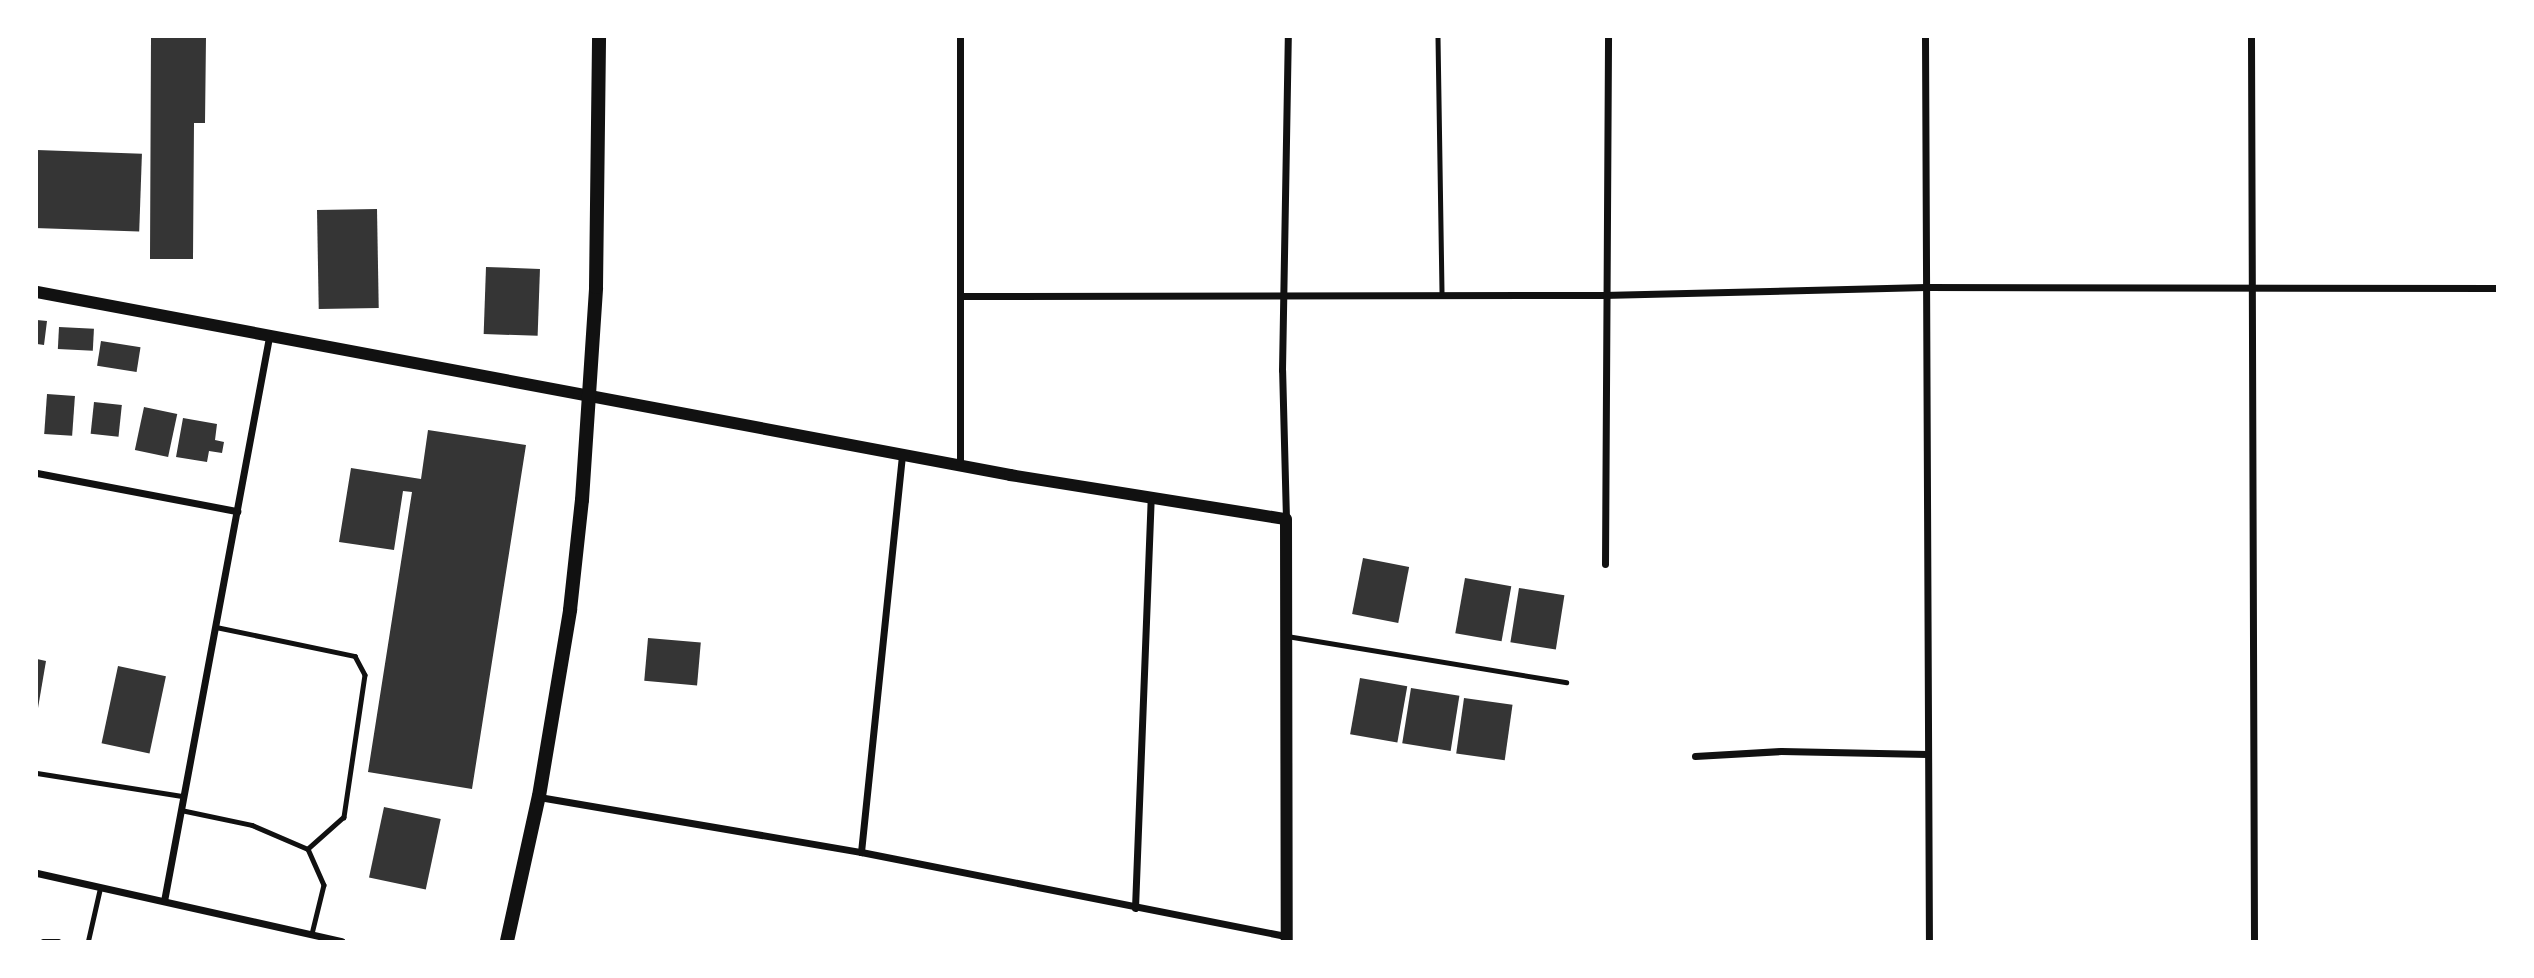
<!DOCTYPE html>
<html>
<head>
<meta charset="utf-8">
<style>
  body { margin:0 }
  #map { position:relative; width:2534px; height:978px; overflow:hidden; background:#fff; font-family:Montserrat,sans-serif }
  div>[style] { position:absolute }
  .building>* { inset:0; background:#353535; transform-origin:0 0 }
  .service>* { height:4.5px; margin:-2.25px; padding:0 2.25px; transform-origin:2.25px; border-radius:2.25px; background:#111 }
  .minor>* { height:7px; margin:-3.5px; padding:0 3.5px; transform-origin:3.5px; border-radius:3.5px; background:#111 }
  .tertiary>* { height:12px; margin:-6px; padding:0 6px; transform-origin:6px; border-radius:6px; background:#111 }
  .primary>* { height:14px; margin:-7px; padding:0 7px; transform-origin:7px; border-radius:7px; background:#111 }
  span { translate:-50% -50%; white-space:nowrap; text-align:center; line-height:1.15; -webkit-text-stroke:5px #fff; paint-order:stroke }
  .frame { position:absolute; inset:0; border:38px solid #fff; pointer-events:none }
</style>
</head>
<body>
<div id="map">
  <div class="building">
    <i style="clip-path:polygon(151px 37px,206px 37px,205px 123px,194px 123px,193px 259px,150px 259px)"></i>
    <i style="left:37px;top:150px;width:105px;height:78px;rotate:2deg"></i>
    <i style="left:377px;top:209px;width:99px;height:60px;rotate:89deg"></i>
    <i style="left:486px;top:267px;width:54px;height:67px;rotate:2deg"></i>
    <i style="clip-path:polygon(37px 320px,47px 321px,44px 345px,37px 344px)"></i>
    <i style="left:59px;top:327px;width:35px;height:22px;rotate:3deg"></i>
    <i style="left:101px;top:341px;width:40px;height:25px;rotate:9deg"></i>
    <i style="left:47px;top:394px;width:28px;height:40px;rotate:4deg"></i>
    <i style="left:94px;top:402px;width:28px;height:32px;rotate:6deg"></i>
    <i style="left:144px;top:407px;width:34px;height:44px;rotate:12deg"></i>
    <i style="clip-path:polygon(183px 418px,217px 424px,215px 440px,224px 442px,222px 453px,209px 451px,207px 462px,176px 457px)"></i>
    <i style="clip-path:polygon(428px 430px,526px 445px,472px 789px,368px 772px,412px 492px,403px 491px,394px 550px,339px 542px,351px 468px,421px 479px)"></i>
    <i style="left:1363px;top:558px;width:47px;height:57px;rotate:11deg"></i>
    <i style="left:1465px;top:578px;width:47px;height:56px;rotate:10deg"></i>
    <i style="left:1519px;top:588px;width:46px;height:55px;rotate:9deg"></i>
    <i style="left:648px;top:638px;width:53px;height:43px;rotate:5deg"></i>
    <i style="clip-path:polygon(37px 659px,46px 661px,38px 708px,37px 708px)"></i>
    <i style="left:118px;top:666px;width:49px;height:79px;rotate:12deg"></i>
    <i style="left:1360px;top:678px;width:48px;height:57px;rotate:10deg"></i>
    <i style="left:1411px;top:688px;width:49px;height:56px;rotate:9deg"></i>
    <i style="left:1464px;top:698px;width:49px;height:56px;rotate:8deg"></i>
    <i style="left:384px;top:807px;width:58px;height:72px;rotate:12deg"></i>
  </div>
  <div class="service">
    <i style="left:1438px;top:37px;width:258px;rotate:89.1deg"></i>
    <i style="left:216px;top:627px;width:142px;rotate:11.8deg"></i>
    <i style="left:355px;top:656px;width:21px;rotate:62deg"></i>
    <i style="left:365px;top:675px;width:144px;rotate:98.4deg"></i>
    <i style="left:344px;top:817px;width:48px;rotate:138.4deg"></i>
    <i style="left:1287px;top:636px;width:283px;rotate:9.4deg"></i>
    <i style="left:37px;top:773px;width:148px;rotate:9deg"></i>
    <i style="left:181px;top:810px;width:73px;rotate:11.9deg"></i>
    <i style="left:252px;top:825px;width:61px;rotate:23.2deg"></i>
    <i style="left:308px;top:849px;width:39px;rotate:66deg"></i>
    <i style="left:324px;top:885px;width:50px;rotate:103.8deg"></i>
    <i style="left:43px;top:941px;width:16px"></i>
    <i style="left:88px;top:941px;width:54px;rotate:-77.2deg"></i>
  </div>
  <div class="minor">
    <i style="left:1925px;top:37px;width:904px;rotate:89.75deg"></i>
    <i style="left:2251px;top:37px;width:904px;rotate:89.81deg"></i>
    <i style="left:961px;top:296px;width:642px;rotate:-0.09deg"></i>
    <i style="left:1603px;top:295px;width:323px;rotate:-1.4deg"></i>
    <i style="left:1926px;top:287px;width:571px;rotate:0.1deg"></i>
    <i style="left:960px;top:462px;width:425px;rotate:-90deg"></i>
    <i style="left:37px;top:473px;width:204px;rotate:10.8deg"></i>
    <i style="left:1286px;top:519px;width:149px;rotate:-91.5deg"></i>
    <i style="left:1282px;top:370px;width:333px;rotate:-89deg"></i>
    <i style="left:1605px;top:564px;width:527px;rotate:-89.67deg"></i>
    <i style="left:1695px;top:756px;width:86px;rotate:-3.3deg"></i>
    <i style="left:1781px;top:751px;width:146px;rotate:1.2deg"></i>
    <i style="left:539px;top:797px;width:327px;rotate:9.7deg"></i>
    <i style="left:861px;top:852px;width:434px;rotate:11.2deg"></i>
    <i style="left:861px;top:852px;width:401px;rotate:-84.1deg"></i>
    <i style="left:37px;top:873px;width:312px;rotate:12.6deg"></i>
    <i style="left:164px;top:901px;width:574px;rotate:-79.45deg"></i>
    <i style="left:1135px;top:908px;width:411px;rotate:-87.8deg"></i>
  </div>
  <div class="tertiary">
    <i style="left:37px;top:292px;width:990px;rotate:10.65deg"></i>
    <i style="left:1010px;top:475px;width:279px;rotate:9.1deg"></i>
    <i style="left:1286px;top:519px;width:422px;rotate:89.9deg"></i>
  </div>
  <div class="primary">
    <i style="left:507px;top:941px;width:148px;rotate:-77.6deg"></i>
    <i style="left:539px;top:796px;width:189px;rotate:-80.5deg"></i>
    <i style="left:570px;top:610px;width:111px;rotate:-83.8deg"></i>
    <i style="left:582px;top:500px;width:213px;rotate:-86.2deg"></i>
    <i style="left:596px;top:287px;width:250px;rotate:-89.3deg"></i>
  </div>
  <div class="frame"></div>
</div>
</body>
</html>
